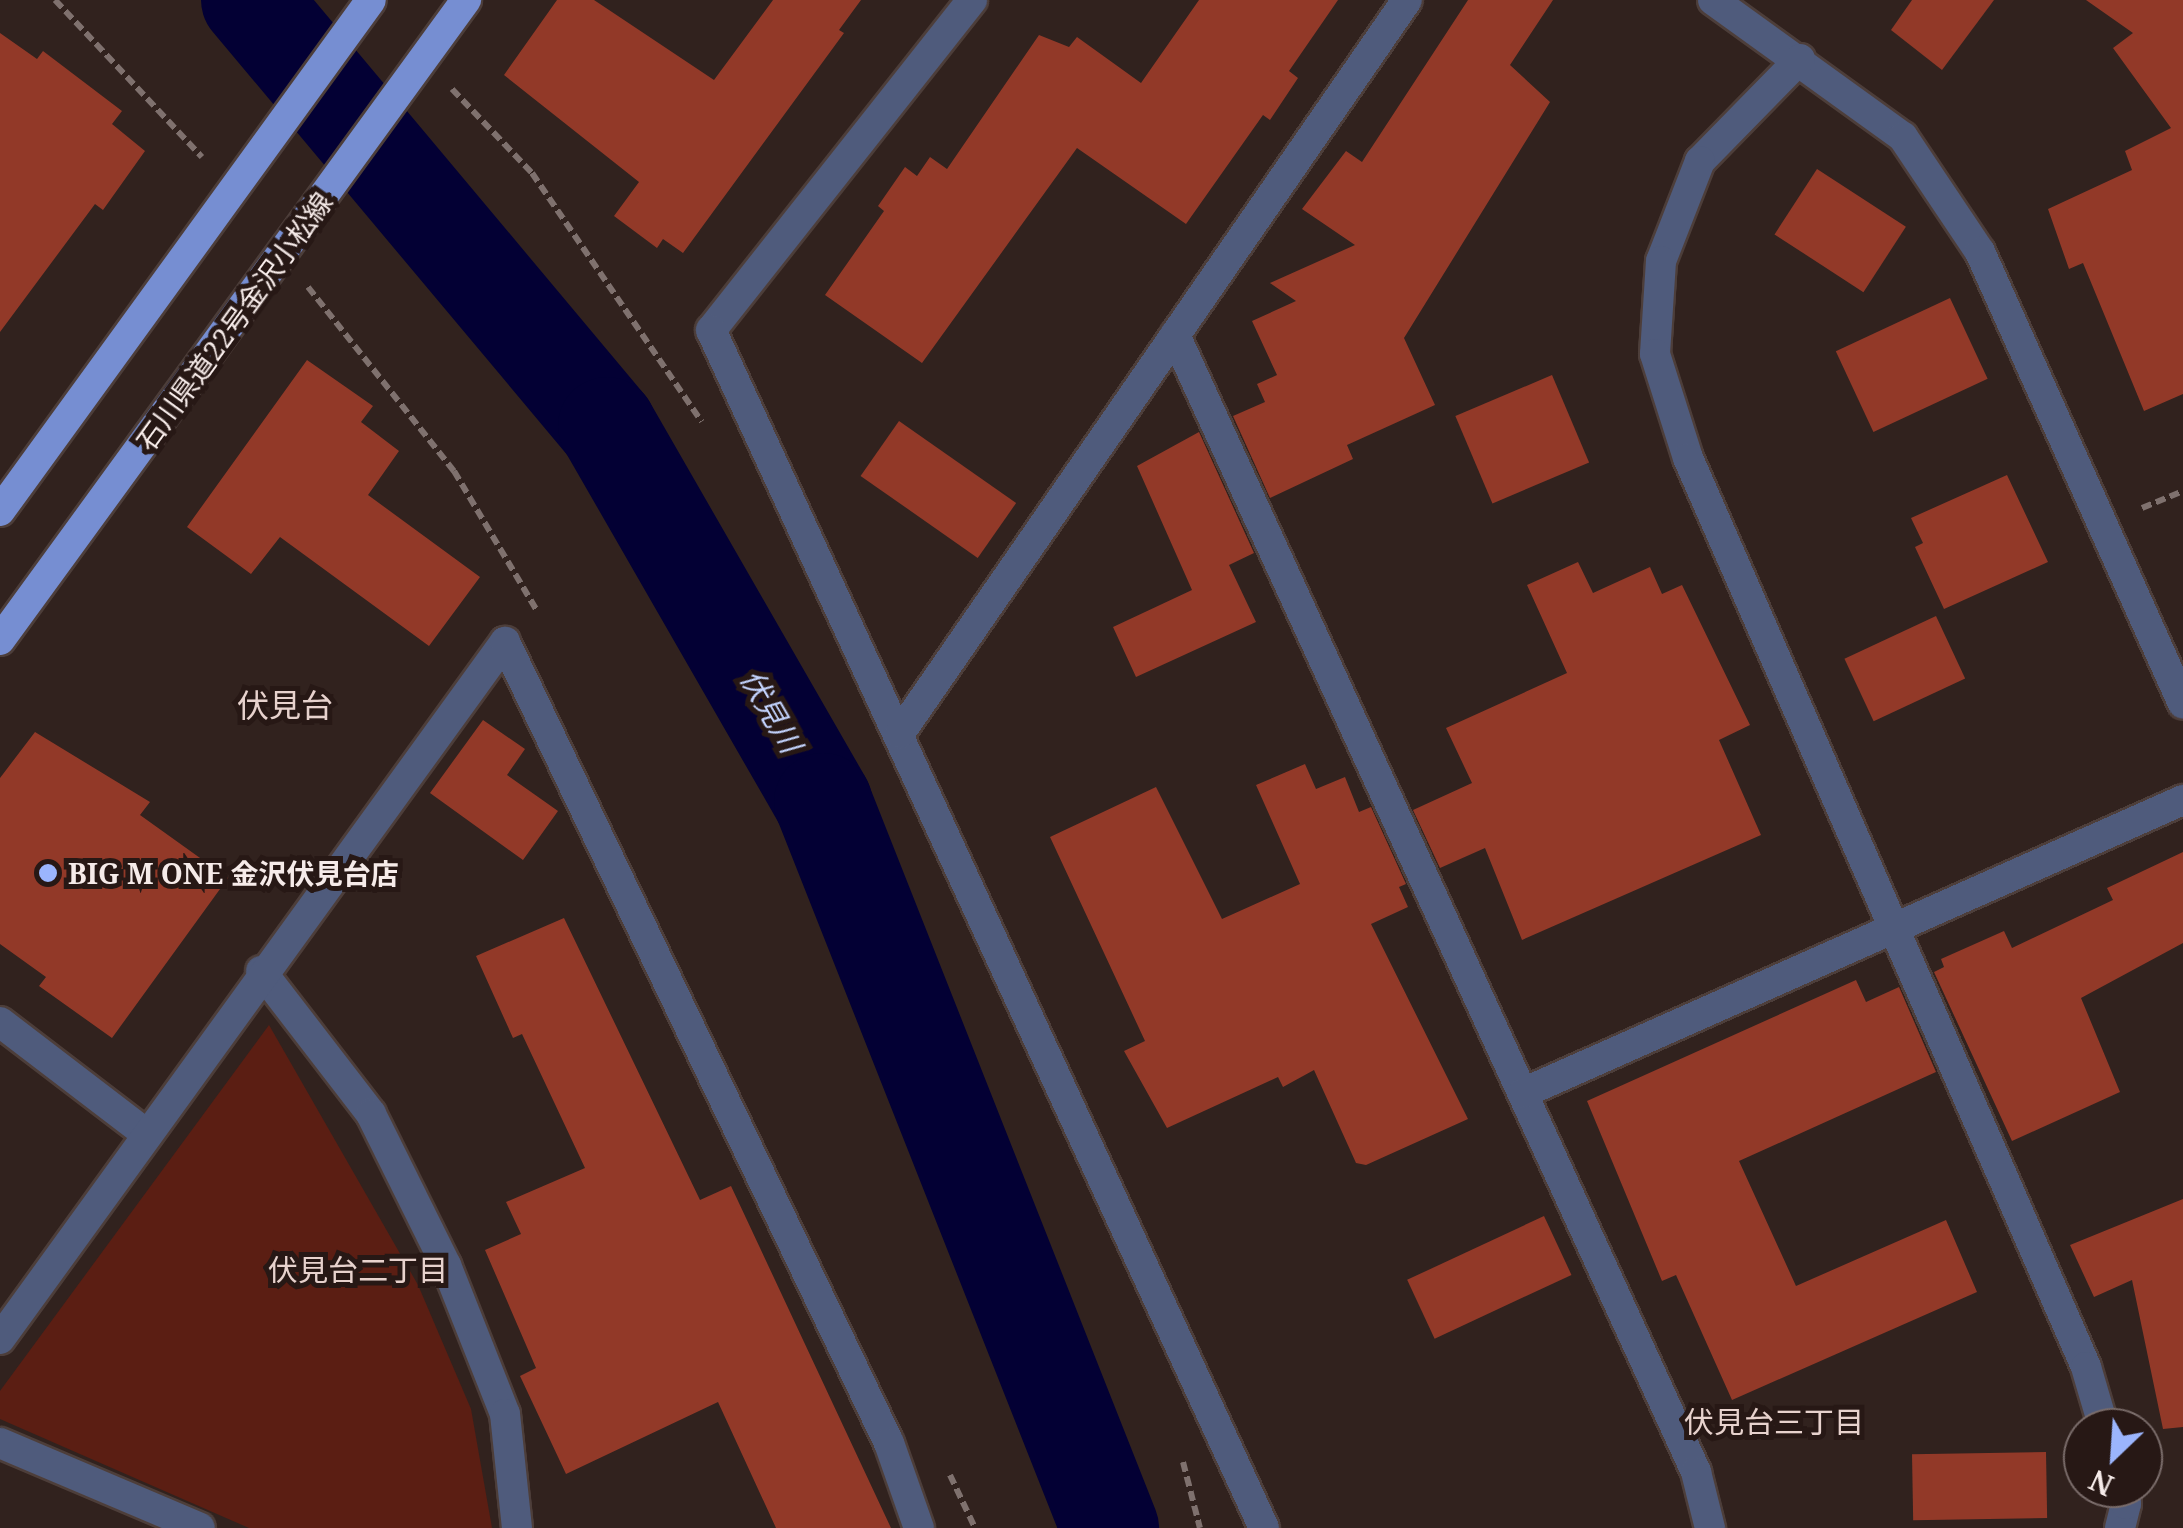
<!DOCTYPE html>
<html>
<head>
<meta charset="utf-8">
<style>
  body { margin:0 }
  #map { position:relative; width:2183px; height:1528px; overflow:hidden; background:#31221e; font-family:"Noto Serif","Noto Sans JP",serif }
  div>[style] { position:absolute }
  .green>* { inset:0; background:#5b1e13 }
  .river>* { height:98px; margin:-49px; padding:0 49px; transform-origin:49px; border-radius:49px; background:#030034 }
  .building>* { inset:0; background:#923928; transform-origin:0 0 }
  .path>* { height:6px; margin-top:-3px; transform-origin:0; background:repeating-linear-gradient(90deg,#7f716e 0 10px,transparent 0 15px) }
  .roads { filter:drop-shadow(2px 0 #4d3e3a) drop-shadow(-2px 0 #4d3e3a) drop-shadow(0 2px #4d3e3a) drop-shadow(0 -2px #4d3e3a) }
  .minor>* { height:30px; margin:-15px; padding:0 15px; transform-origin:15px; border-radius:15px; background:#4f5b7c }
  .major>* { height:30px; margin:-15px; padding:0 15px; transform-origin:15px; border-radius:15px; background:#768ed2 }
  .dots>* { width:28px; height:28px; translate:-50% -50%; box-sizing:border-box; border:5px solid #271815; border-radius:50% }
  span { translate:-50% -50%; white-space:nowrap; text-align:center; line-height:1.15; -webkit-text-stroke:10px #271815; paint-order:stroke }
  .street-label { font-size:28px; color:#f6ebe9 }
  .poi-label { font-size:28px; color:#f6ebe9; font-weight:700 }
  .left { translate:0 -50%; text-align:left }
  .water-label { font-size:30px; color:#c2d2fc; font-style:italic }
  .neighbourhood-label { font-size:30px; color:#e7d2cd }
  .quarter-label { font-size:32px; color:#e7d2cd }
  .north { position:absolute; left:2063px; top:1408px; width:100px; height:100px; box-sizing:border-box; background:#271815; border:2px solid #7a6c6a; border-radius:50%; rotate:205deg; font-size:28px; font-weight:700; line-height:40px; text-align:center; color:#f6ebe9 }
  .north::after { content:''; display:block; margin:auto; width:35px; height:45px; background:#9bb5fd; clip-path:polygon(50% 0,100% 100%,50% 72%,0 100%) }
</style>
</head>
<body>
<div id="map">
  <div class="green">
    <i style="clip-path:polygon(269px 1025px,418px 1285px,471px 1409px,492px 1528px,249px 1528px,0 1419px,0 1391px)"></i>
  </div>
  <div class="river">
    <i style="left:250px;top:0;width:556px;rotate:50.04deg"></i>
    <i style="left:607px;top:426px;width:434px;rotate:60.1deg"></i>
    <i style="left:823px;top:802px;width:781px;rotate:68.43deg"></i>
  </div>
  <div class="building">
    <i style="clip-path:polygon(557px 0,594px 0,714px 80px,773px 0,861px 0,839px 30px,844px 33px,683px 253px,663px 239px,657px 248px,614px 216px,639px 182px,504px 75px)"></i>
    <i style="clip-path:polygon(1199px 0,1338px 0,1289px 71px,1298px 78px,1270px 120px,1263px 115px,1186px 224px,1077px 148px,922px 363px,825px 295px,884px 211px,878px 206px,905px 167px,917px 176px,930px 157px,947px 169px,1039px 35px,1069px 47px,1077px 37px,1141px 83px)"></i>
    <i style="clip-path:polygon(1468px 0,1553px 0,1510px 65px,1550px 102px,1404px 338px,1435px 405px,1347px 445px,1353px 459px,1270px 498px,1233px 416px,1265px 402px,1257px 384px,1277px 375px,1252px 321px,1296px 301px,1270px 283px,1355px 245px,1302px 209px,1346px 151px,1362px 162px)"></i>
    <i style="clip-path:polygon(1912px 0,1994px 0,1942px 70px,1891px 30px)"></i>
    <i style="clip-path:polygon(2086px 0,2183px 0,2183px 394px,2144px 411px,2083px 263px,2069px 269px,2048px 209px,2132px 170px,2125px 151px,2171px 128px,2113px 48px,2133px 33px)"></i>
    <i style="clip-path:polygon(0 33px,37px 59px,43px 51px,122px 111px,112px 124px,145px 151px,103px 210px,95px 204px,0 332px)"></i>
    <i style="left:1817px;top:169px;width:106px;height:78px;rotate:33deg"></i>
    <i style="left:1950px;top:298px;width:89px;height:126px;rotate:65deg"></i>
    <i style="clip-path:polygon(307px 360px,373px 406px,361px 422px,399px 451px,368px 495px,480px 577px,429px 646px,280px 537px,251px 574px,187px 527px)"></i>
    <i style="left:1552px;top:375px;width:95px;height:105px;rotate:67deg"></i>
    <i style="left:899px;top:421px;width:143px;height:67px;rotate:35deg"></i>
    <i style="clip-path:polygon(1199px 432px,1254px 553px,1229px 565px,1256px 622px,1136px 677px,1113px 627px,1192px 590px,1137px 466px)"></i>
    <i style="clip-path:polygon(2007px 475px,2048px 562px,1944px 609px,1915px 547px,1923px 543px,1911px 518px)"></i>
    <i style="clip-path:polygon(1578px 562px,1593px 593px,1650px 567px,1662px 594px,1682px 585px,1750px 725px,1719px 740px,1761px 835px,1522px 940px,1485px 848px,1440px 868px,1413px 810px,1472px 783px,1446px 728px,1567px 673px,1527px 585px)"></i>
    <i style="left:1936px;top:616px;width:69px;height:101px;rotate:65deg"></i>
    <i style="clip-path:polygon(483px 720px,525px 749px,507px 775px,558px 811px,523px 860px,430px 793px)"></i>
    <i style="clip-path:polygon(35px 732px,150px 802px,140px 815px,228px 878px,112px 1038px,39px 986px,46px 977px,0 944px,0 778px)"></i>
    <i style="clip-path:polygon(1305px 764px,1316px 789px,1345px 777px,1359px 812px,1371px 807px,1406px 884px,1399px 887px,1408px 907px,1371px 924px,1468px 1119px,1366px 1165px,1356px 1163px,1314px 1070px,1283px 1087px,1278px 1077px,1167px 1128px,1124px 1051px,1145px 1041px,1050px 837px,1156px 787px,1222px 919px,1300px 884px,1256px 785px)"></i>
    <i style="clip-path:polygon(2183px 852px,2183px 943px,2081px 998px,2120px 1092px,2012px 1141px,1934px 972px,1944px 967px,1941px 959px,2004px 931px,2012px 948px,2113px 900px,2107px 888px)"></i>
    <i style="clip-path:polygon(564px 918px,700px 1200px,731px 1186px,891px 1528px,776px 1528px,718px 1402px,566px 1474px,520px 1376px,536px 1368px,485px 1250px,521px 1234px,506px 1202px,585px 1168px,522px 1034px,513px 1038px,476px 956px)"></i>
    <i style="clip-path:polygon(1856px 980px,1866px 1002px,1899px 987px,1936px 1072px,1739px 1161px,1796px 1286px,1946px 1220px,1977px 1292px,1732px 1400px,1676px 1275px,1662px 1281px,1587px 1101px)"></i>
    <i style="clip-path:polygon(2183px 1199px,2183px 1427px,2163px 1429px,2132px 1280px,2094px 1297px,2070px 1245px)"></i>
    <i style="left:1544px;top:1216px;width:65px;height:151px;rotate:65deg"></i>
    <i style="left:2046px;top:1452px;width:66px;height:134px;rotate:89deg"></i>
  </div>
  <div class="path">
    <i style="left:55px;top:0;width:215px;rotate:46.9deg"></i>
    <i style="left:452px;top:89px;width:116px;rotate:46.4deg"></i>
    <i style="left:532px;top:173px;width:301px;rotate:55.7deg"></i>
    <i style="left:308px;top:287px;width:235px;rotate:51.6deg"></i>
    <i style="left:454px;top:471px;width:163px;rotate:59.3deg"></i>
    <i style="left:2142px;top:508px;width:44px;rotate:-22.5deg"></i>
    <i style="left:1183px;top:1462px;width:68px;rotate:75.6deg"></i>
    <i style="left:950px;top:1475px;width:59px;rotate:64.7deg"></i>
  </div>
  <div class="roads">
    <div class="minor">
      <i style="left:972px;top:0;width:421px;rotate:128.3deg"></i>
      <i style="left:711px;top:330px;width:1319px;rotate:65.22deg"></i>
      <i style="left:1713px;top:0;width:234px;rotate:35.8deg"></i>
      <i style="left:1903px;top:137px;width:138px;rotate:56.2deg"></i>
      <i style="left:1980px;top:252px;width:495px;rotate:65.8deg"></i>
      <i style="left:1800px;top:59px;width:143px;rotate:134.4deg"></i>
      <i style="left:1700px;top:161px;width:107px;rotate:111.3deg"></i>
      <i style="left:1661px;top:261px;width:93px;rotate:93.7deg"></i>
      <i style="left:1655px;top:354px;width:109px;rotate:72.4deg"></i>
      <i style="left:1688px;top:458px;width:992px;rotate:66.35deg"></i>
      <i style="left:2086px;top:1367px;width:64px;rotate:73.6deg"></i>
      <i style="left:1175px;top:335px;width:1251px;rotate:65.38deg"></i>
      <i style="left:1696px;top:1472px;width:58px;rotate:76deg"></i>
      <i style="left:900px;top:733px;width:891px;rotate:-55.33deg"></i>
      <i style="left:261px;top:971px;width:180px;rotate:52.4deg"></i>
      <i style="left:371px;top:1114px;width:169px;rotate:63.6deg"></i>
      <i style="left:446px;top:1265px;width:160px;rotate:68.4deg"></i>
      <i style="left:505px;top:1414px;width:115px;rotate:84deg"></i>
      <i style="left:0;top:1022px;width:183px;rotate:37.4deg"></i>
      <i style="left:1523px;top:1093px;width:722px;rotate:-23.94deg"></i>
      <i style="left:0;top:1339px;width:861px;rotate:-54.08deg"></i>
      <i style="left:505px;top:642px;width:888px;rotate:64.39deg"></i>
      <i style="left:889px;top:1443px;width:90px;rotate:70.6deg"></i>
      <i style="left:0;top:1443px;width:217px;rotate:23deg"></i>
      <i style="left:2120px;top:1528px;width:25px;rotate:-76deg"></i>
      <i style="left:2126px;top:1504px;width:17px;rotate:-107deg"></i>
    </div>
    <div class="major">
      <i style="left:0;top:511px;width:631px;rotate:-54.02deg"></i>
      <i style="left:0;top:640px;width:792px;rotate:-53.94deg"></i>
    </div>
  </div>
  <div class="dots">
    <i style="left:48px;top:873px;background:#9bb5fd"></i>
  </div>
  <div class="street-label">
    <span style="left:234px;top:321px;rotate:-54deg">石川県道22号金沢小松線</span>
  </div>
  <div class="poi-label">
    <span class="left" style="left:68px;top:873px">BIG M ONE 金沢伏見台店</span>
  </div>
  <div class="water-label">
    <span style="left:771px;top:711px;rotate:60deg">伏見川</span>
  </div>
  <div class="neighbourhood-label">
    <span style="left:358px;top:1270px">伏見台二丁目</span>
    <span style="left:1774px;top:1422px">伏見台三丁目</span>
  </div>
  <div class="quarter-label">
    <span style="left:285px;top:705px">伏見台</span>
  </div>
  <div class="north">N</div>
</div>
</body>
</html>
